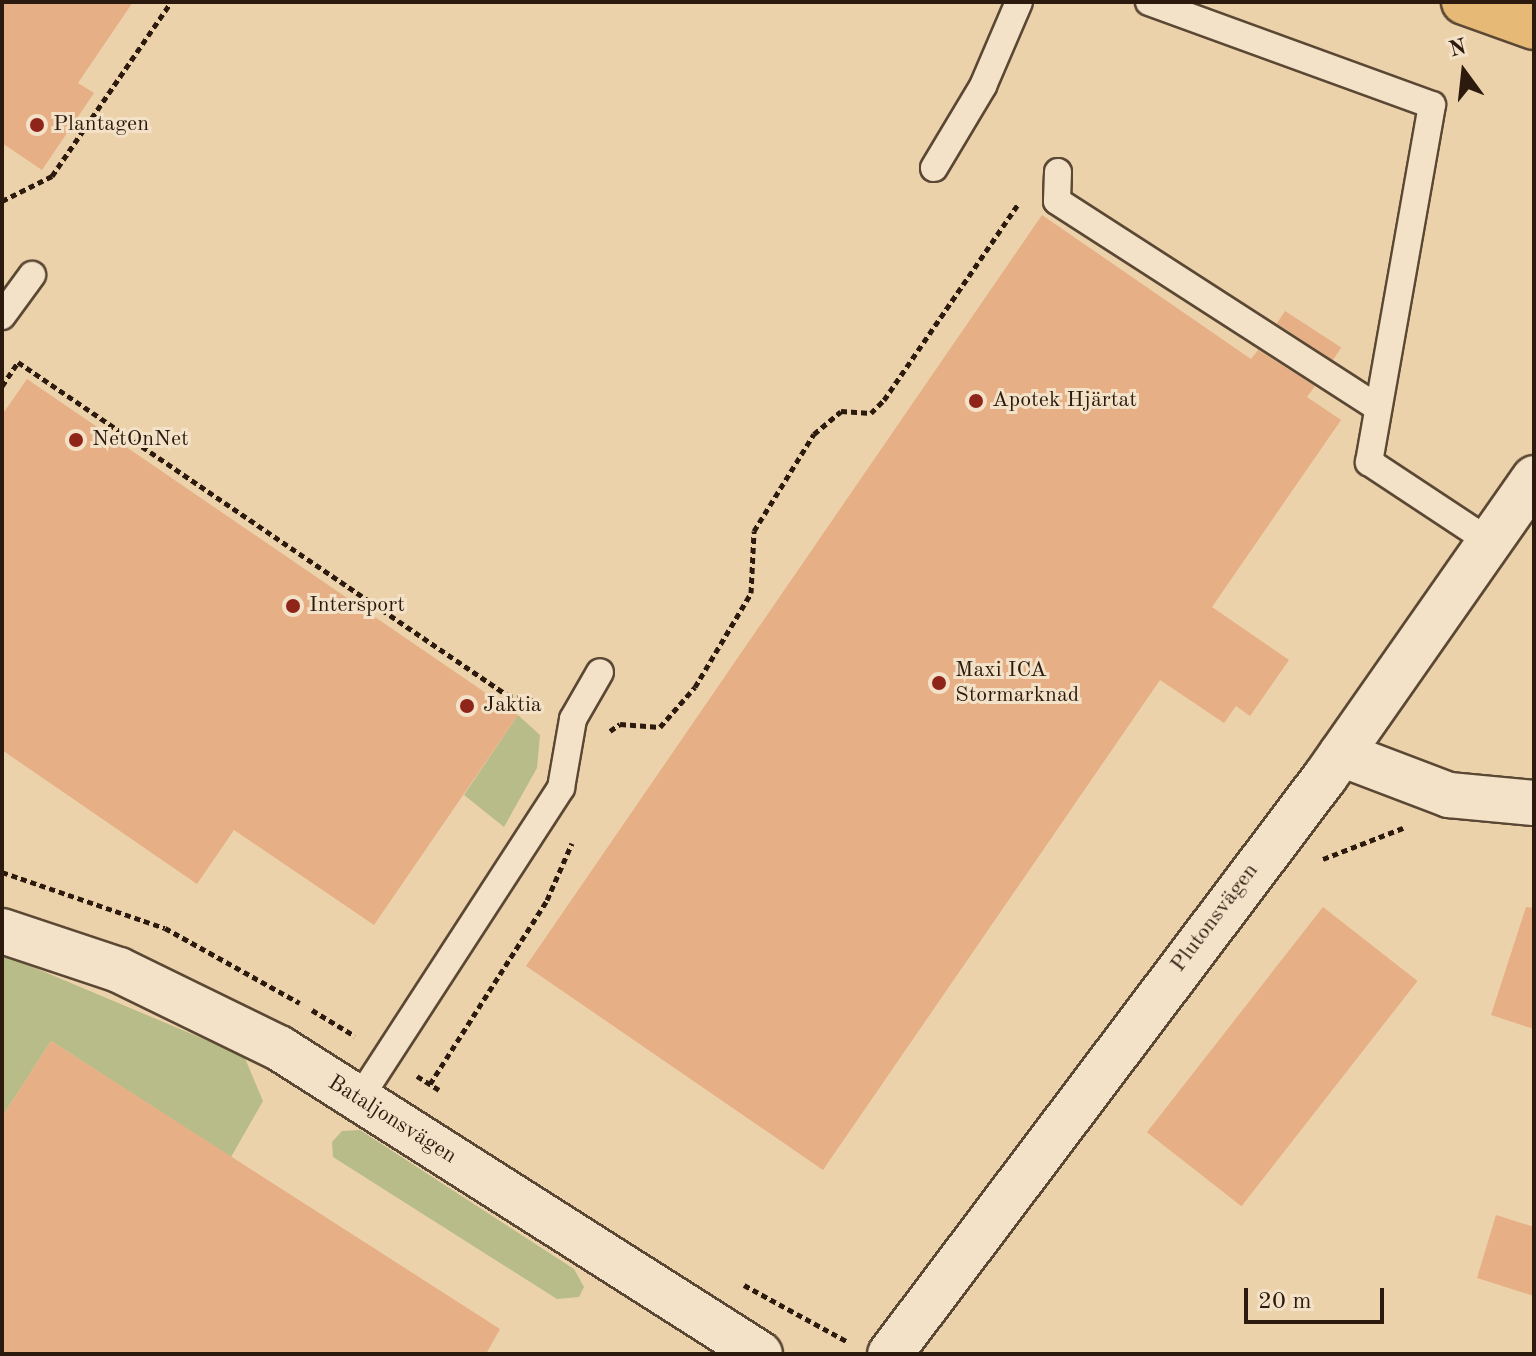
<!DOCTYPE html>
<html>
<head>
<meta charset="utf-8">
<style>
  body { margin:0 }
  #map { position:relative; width:1536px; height:1356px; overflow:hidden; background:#ecd2ab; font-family:"Old Standard TT",serif }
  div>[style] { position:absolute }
  .green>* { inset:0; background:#b7bc89 }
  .building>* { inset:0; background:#e6af85; transform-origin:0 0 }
  .path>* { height:5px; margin-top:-2.5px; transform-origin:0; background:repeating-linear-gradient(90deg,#2b1a0d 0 6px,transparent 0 10px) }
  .roads { filter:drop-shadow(2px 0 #5b4834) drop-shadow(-2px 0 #5b4834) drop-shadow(0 2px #5b4834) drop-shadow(0 -2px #5b4834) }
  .service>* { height:26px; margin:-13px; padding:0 13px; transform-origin:13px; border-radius:13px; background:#f3e2c8 }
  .minor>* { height:44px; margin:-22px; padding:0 22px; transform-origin:22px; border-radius:22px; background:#f3e2c8 }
  .trunk>* { height:44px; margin:-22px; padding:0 22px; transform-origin:22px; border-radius:22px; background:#e6b976 }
  .dots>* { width:22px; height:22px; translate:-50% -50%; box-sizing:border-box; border:4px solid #f3e2c8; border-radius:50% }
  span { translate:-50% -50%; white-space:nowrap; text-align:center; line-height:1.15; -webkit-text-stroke:6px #f3e2c8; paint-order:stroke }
  .poi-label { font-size:22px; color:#2b1a0d }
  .left { translate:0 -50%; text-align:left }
  .street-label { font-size:22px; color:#2b1a0d }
  .frame { position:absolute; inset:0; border:4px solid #2b1a0d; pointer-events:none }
  .north { position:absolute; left:1424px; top:32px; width:80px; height:80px; -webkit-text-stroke:6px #f3e2c8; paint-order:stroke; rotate:345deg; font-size:22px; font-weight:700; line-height:32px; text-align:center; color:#2b1a0d }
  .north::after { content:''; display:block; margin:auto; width:28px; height:36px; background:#2b1a0d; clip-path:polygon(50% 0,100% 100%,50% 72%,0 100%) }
  .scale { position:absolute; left:1244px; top:1288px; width:140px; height:36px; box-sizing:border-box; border:4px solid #2b1a0d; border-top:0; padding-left:10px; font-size:24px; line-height:28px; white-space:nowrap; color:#2b1a0d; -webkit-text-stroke:6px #f3e2c8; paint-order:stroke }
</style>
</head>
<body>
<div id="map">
  <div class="green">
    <i style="clip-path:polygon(518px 715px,540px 735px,537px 768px,504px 827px,464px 795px)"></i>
    <i style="clip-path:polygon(2px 954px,244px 1056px,263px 1101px,231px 1157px,51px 1041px,2px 1117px)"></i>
    <i style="clip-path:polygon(360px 1130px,574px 1269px,584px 1287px,579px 1297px,557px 1299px,333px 1157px,332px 1142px,342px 1131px)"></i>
  </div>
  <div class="building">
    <i style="clip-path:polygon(2px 2px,133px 2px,78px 83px,94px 93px,42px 170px,2px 143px)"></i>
    <i style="clip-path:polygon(1042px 215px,1251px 359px,1258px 350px,1315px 386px,1307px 397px,1341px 420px,1212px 607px,1289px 660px,1250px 716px,1236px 706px,1224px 723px,1160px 680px,823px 1170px,526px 966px)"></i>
    <i style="left:1285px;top:311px;width:67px;height:15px;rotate:33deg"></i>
    <i style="clip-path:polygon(27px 379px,518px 715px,374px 925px,234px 830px,197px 884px,2px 750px,2px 415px)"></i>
    <i style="left:1323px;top:907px;width:120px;height:286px;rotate:38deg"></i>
    <i style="clip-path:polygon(1526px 907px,1534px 908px,1534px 1029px,1491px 1015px)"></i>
    <i style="clip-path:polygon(51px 1041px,500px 1329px,486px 1354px,2px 1354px,2px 1117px)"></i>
    <i style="clip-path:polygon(1496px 1215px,1534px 1227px,1534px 1296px,1477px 1278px)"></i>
  </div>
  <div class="path">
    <i style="left:2px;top:201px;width:56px;rotate:-26.6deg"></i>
    <i style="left:52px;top:176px;width:211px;rotate:-55.6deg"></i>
    <i style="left:2px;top:386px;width:29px;rotate:-56deg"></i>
    <i style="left:18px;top:362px;width:592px;rotate:34.25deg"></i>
    <i style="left:507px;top:695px;width:34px;rotate:12deg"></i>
    <i style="left:610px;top:731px;width:12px;rotate:-35deg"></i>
    <i style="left:620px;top:724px;width:40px;rotate:4.3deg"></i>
    <i style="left:660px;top:727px;width:53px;rotate:-48.8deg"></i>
    <i style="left:695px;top:687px;width:109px;rotate:-59.2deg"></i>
    <i style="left:751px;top:593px;width:62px;rotate:-87.2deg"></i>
    <i style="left:754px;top:531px;width:114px;rotate:-58.3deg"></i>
    <i style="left:814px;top:434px;width:35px;rotate:-40deg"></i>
    <i style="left:841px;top:411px;width:30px;rotate:4deg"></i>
    <i style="left:871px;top:413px;width:18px;rotate:-45deg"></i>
    <i style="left:884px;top:400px;width:237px;rotate:-55.6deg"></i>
    <i style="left:1323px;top:859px;width:86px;rotate:-21.2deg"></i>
    <i style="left:2px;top:872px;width:172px;rotate:19deg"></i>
    <i style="left:165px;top:928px;width:154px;rotate:29.1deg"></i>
    <i style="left:312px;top:1010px;width:50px;rotate:31.2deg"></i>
    <i style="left:417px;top:1076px;width:26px;rotate:32deg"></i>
    <i style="left:430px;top:1084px;width:218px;rotate:-57.5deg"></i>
    <i style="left:547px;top:900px;width:62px;rotate:-66.3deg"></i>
    <i style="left:744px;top:1285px;width:119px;rotate:28.7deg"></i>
  </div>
  <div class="roads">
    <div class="service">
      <i style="left:1149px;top:2px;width:301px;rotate:20deg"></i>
      <i style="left:1432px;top:105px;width:363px;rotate:100deg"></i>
      <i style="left:1369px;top:462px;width:145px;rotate:33.5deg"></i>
      <i style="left:934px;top:168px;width:96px;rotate:-59.1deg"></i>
      <i style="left:983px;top:86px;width:91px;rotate:-66.8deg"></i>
      <i style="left:1058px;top:172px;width:29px;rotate:92deg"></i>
      <i style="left:1057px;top:201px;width:382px;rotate:32.8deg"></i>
      <i style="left:2px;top:316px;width:51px;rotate:-53.8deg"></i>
      <i style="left:359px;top:1099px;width:371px;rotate:-57deg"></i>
      <i style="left:561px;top:788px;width:70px;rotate:-80.1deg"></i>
      <i style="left:573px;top:719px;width:54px;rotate:-60.1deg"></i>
    </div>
    <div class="minor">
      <i style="left:1341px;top:754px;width:116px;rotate:20.8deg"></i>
      <i style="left:1449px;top:795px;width:85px;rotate:5.4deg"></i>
      <i style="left:2px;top:931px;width:123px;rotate:18.4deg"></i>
      <i style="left:119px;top:970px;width:178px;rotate:26deg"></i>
      <i style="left:279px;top:1048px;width:570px;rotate:32.46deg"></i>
      <i style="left:890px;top:1354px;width:723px;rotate:-52.99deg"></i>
      <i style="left:1325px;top:777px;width:365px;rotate:-55deg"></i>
    </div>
    <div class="trunk">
      <i style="left:1464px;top:2px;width:74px;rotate:19.7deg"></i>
    </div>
  </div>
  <div class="dots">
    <i style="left:37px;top:125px;background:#8f2418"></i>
    <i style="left:976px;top:401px;background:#8f2418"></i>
    <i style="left:76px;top:440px;background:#8f2418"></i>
    <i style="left:293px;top:606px;background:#8f2418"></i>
    <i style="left:939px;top:683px;background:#8f2418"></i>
    <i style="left:467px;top:706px;background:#8f2418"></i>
  </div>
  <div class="poi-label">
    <span class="left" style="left:53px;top:125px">Plantagen</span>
    <span class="left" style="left:992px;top:401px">Apotek Hjärtat</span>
    <span class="left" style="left:92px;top:440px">NetOnNet</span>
    <span class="left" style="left:309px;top:606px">Intersport</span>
    <span class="left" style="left:955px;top:683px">Maxi ICA<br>Stormarknad</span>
    <span class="left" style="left:483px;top:706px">Jaktia</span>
  </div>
  <div class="street-label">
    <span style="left:1215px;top:918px;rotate:-53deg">Plutonsvägen</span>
    <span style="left:392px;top:1120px;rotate:32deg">Bataljonsvägen</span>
  </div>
  <div class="frame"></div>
  <div class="north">N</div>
  <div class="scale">20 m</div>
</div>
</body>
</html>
